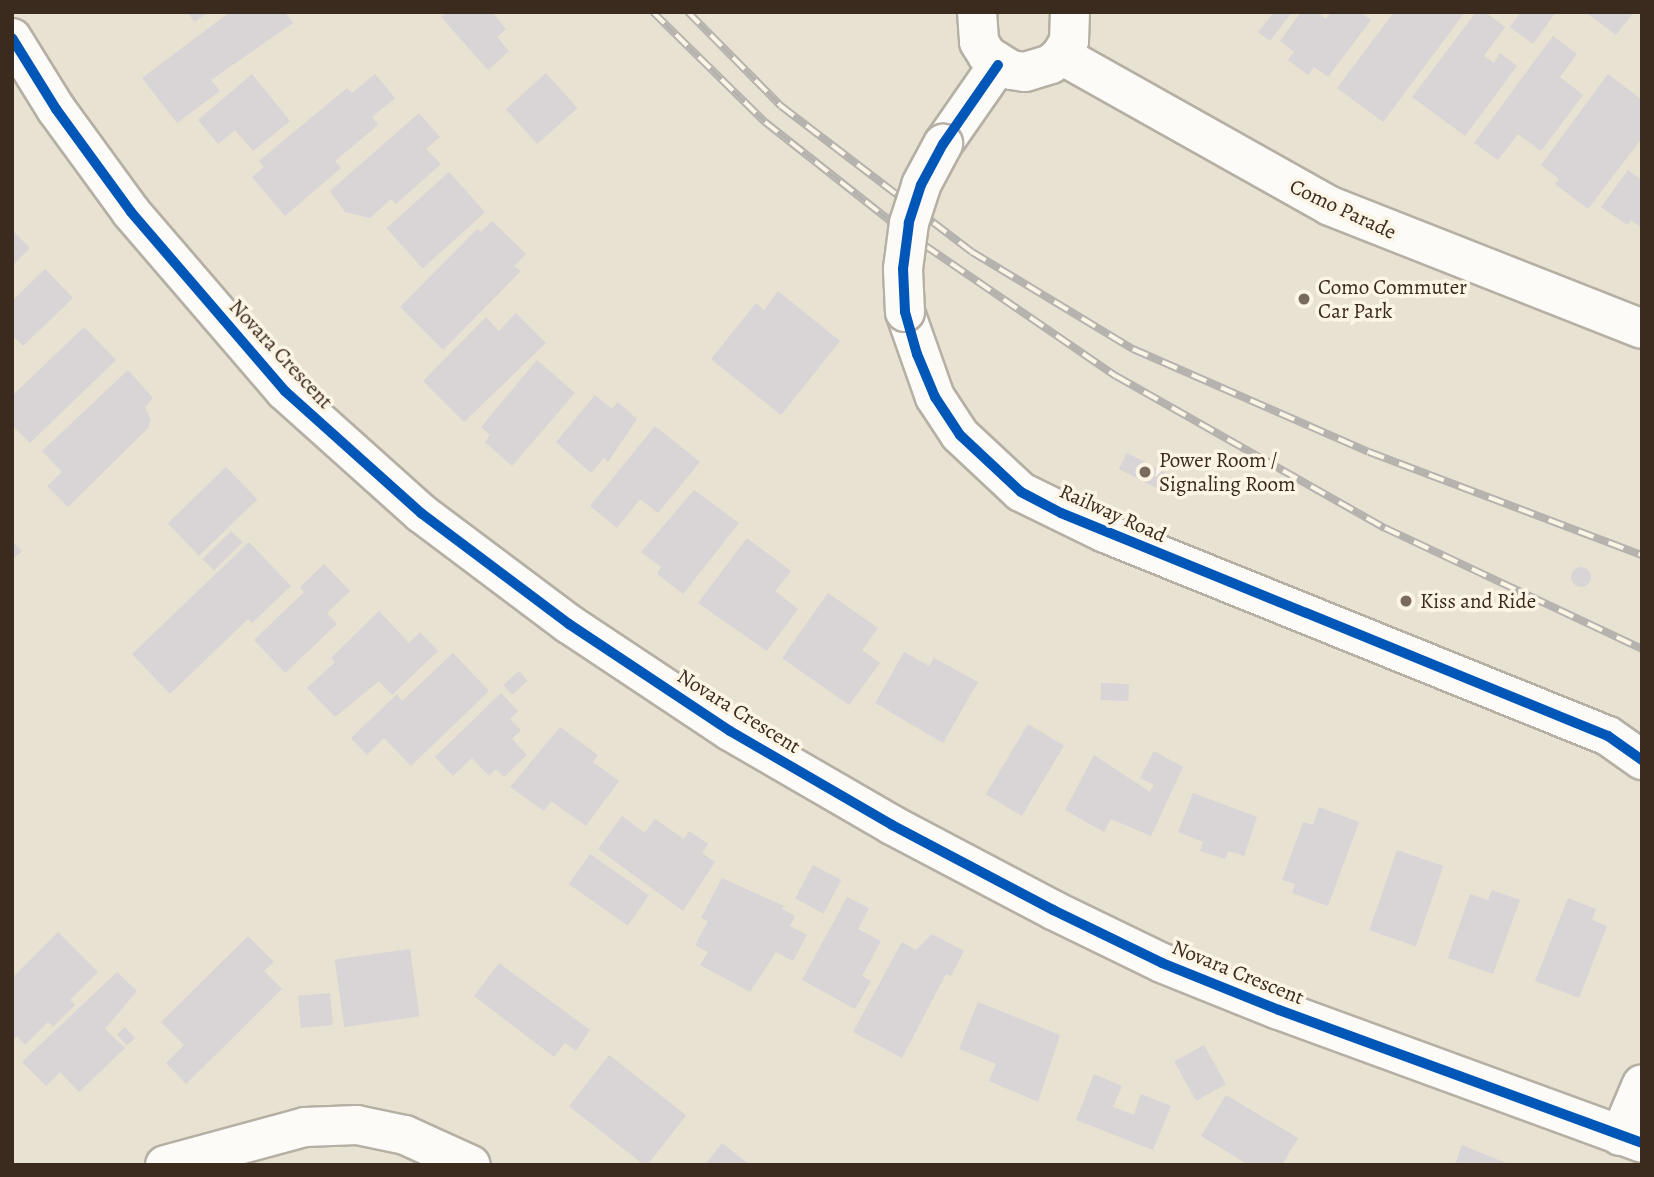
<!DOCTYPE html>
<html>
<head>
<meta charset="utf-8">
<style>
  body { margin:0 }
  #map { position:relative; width:1654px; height:1177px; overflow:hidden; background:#e8e2d2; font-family:Alegreya,serif }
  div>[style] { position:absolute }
  .building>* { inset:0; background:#d9d4d6; transform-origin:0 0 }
  .round { border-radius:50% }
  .roads { filter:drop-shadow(2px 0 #b5afa4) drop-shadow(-2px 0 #b5afa4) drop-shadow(0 2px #b5afa4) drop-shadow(0 -2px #b5afa4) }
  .minor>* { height:38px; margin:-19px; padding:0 19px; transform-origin:19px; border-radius:19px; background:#fcfbf8 }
  .rail>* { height:8px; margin-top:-4px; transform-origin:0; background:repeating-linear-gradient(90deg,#fcf5e5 0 16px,#b6b3af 0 32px); box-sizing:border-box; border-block:2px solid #b6b3af }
  .bridges { filter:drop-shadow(2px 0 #b5afa4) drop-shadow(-2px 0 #b5afa4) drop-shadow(0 2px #b5afa4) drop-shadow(0 -2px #b5afa4) }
  .minor-bridge>* { height:38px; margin:-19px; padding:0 19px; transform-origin:19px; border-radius:19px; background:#fcfbf8 }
  .cycleway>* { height:10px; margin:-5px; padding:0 5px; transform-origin:5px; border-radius:5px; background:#0057b8 }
  .dots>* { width:19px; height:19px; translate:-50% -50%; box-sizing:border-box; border:4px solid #fcf5e5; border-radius:50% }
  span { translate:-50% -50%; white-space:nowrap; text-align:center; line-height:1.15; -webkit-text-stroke:7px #fcf5e5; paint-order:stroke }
  .street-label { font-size:21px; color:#3b2a1e }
  .poi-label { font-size:21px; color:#3b2a1e }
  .left { translate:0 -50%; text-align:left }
  .frame { position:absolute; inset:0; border:14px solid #3b2a1e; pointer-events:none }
</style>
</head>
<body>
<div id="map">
  <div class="building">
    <i style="clip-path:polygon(188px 12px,209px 12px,194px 22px)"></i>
    <i style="clip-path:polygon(230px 12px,285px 12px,293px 23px,211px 80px,220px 91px,177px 123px,142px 78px)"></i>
    <i style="clip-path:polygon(447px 12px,492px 12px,506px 29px,497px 37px,509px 51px,488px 70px,441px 17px)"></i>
    <i style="clip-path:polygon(1274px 12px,1292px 12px,1270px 41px,1258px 32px)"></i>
    <i style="clip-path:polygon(1301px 12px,1317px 12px,1326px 19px,1331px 12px,1360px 12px,1371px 20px,1328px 77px,1314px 67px,1308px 75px,1288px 60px,1294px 52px,1280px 41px)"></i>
    <i style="clip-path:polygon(1394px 12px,1465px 12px,1383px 122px,1337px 88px)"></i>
    <i style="clip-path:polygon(1476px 12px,1485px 12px,1505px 27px,1484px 56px,1494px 63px,1500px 53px,1517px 66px,1465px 136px,1412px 97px)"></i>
    <i style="clip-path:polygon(1521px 12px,1556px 12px,1533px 44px,1510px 27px)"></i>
    <i style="clip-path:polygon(1585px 12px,1634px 12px,1616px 35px)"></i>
    <i style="clip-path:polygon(1553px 36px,1577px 54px,1560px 77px,1583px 95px,1541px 151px,1518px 134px,1498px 160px,1474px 143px)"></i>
    <i style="left:546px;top:73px;width:47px;height:54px;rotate:48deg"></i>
    <i style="clip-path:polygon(252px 74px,290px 121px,253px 151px,235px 130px,218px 144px,198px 120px)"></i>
    <i style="clip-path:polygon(375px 74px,395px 98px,372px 117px,378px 125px,335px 161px,341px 168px,285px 216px,252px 177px,264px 167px,259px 161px,347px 88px,352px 93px)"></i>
    <i style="clip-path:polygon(1608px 74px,1642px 100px,1642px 138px,1588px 209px,1555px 184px,1559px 179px,1541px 165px)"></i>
    <i style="clip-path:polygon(419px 113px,440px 137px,426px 149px,441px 164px,396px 204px,391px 199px,370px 218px,345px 212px,330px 191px)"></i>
    <i style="clip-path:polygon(1628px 170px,1642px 180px,1642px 228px,1631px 220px,1627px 225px,1601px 207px)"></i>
    <i style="left:449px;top:172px;width:54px;height:84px;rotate:48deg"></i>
    <i style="clip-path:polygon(492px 221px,526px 254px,514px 266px,521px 271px,443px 350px,400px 307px,477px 229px,481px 232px)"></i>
    <i style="clip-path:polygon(12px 230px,30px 248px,12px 266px)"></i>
    <i style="clip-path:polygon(45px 269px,73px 298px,23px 346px,12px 335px,12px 301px)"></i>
    <i style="clip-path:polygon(778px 291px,840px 341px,781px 415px,711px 359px,756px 303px,764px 310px)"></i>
    <i style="clip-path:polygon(516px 313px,546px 343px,464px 422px,423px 381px,486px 317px,499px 331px)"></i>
    <i style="clip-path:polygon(84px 327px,116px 360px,30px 443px,12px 425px,12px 396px)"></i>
    <i style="clip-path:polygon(537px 360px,575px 393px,512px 466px,485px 442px,490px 435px,481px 427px)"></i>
    <i style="clip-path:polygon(128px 370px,153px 398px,145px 407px,151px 420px,148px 428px,68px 507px,47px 486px,62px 472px,42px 451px)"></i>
    <i style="clip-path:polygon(595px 395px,612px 409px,618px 402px,637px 419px,608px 462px,604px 458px,591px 473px,556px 442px)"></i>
    <i style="clip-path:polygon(655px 426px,700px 462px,658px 513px,640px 499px,617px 528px,590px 506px)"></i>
    <i style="left:1127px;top:453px;width:48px;height:18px;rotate:27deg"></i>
    <i style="left:226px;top:467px;width:45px;height:81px;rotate:46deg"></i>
    <i style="clip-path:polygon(694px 490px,739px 523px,683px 594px,657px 574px,661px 567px,641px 552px)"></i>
    <i style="left:231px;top:531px;width:16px;height:40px;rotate:45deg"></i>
    <i style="clip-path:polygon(747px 538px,791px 571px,775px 591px,798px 609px,767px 651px,698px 603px)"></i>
    <i style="clip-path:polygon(12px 541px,22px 551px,12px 560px)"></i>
    <i style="clip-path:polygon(249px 542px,291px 586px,252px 623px,248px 619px,170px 694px,132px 654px)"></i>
    <i style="clip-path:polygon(324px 564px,350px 591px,327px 613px,337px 624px,285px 673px,254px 640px,304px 592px,300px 587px)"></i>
    <i class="round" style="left:1571px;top:567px;width:20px;height:20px"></i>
    <i style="clip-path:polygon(828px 593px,878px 628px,862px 650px,880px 663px,849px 705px,782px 658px)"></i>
    <i style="clip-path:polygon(379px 611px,409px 643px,420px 632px,438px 651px,392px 695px,379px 681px,335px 717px,307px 688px,335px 662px,331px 658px)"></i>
    <i style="clip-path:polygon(904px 652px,929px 666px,934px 658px,978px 682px,943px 743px,875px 703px)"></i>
    <i style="clip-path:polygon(453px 653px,489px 691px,411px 766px,384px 738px,367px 755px,351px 738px,397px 694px,402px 701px)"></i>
    <i style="left:519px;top:671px;width:13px;height:21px;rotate:48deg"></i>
    <i style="left:1101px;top:683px;width:28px;height:17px;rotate:2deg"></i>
    <i style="clip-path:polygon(501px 693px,518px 711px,510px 719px,521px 730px,512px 739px,527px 755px,504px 777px,496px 769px,489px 776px,472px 758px,453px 776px,435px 757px)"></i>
    <i style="left:1028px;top:724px;width:42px;height:82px;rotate:31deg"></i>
    <i style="clip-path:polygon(560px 727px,598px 755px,593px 762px,619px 781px,586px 826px,551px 801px,544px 811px,510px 787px)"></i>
    <i style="clip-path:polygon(1154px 751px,1183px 767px,1151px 836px,1111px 819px,1104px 832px,1065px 810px,1094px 755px,1150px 792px,1154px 785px,1140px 778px)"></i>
    <i style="clip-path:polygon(1193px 793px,1257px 817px,1244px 856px,1228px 851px,1225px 859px,1200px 851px,1203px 842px,1178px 832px)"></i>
    <i style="clip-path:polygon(1319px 807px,1359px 822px,1328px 906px,1292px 893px,1295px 884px,1282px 880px,1303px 822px,1313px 825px)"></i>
    <i style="clip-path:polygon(622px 816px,645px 833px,655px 819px,684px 839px,689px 831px,708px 844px,702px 853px,715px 862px,683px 911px,598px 849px)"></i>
    <i style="left:1397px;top:850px;width:49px;height:85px;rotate:19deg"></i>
    <i style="left:590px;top:854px;width:72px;height:37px;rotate:35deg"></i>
    <i style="left:813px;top:865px;width:32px;height:38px;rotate:28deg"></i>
    <i style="clip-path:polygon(722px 878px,784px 906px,782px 909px,795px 916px,790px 926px,807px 935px,793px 961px,776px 952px,750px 992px,700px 965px,708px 952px,695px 945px,708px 921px,701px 918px)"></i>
    <i style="clip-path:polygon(1492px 890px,1520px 900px,1493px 974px,1448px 958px,1470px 894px,1488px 900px)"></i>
    <i style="clip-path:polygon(847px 897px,869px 908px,858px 929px,881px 941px,862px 976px,871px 981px,855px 1009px,802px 980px)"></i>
    <i style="clip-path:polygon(1568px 898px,1596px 909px,1592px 920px,1607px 926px,1579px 998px,1535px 981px)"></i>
    <i style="clip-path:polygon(58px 932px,98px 972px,70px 1000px,75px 1005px,53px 1027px,48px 1022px,25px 1045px,17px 1036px,12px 1041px,12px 978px)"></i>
    <i style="clip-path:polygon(932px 934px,964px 951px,951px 976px,946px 974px,902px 1058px,853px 1032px,902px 942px,916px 950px)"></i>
    <i style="clip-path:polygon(248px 936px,274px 962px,264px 971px,282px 989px,186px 1084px,166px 1063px,184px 1045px,161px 1022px)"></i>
    <i style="left:410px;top:949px;width:68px;height:76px;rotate:82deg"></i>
    <i style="clip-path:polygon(499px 963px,590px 1030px,576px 1051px,565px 1043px,554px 1057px,474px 996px)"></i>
    <i style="clip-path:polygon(117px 972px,137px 991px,105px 1029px,125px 1048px,79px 1092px,60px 1072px,46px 1086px,22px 1062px)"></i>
    <i style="left:330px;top:993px;width:32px;height:32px;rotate:85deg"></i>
    <i style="clip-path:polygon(978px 1002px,1060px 1035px,1038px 1102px,989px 1081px,996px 1064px,959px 1049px)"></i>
    <i style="left:125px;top:1027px;width:15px;height:11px;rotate:48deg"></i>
    <i style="left:1204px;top:1045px;width:45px;height:34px;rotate:61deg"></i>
    <i style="left:609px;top:1055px;width:98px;height:65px;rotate:38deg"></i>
    <i style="clip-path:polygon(1094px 1074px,1122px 1086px,1113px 1107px,1134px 1115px,1141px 1094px,1171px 1106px,1153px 1150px,1076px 1120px)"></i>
    <i style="clip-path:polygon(1226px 1095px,1298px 1138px,1282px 1165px,1249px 1165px,1201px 1136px)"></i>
    <i style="clip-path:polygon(722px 1143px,750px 1165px,705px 1165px)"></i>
    <i style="clip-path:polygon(1462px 1145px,1511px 1165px,1455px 1165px)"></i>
  </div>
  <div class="roads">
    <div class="minor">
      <i style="left:977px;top:12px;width:30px;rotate:86deg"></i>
      <i style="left:979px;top:42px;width:15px;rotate:58deg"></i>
      <i style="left:987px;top:55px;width:28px;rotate:32deg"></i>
      <i style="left:1011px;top:70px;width:14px;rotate:8deg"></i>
      <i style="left:1025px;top:72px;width:27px;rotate:-17deg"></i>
      <i style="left:1051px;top:64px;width:13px;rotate:-42deg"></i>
      <i style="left:1061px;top:55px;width:16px;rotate:-60deg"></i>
      <i style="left:1069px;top:41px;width:29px;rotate:-88deg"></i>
      <i style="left:12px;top:38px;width:84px;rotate:58.2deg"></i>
      <i style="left:56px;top:109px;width:127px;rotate:53.9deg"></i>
      <i style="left:131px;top:212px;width:236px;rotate:49.3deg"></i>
      <i style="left:285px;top:391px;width:183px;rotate:41.9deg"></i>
      <i style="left:421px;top:513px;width:185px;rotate:36.9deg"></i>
      <i style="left:569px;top:624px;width:193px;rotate:33.6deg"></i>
      <i style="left:730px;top:731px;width:187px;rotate:30.1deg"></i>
      <i style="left:892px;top:825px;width:182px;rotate:27.8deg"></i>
      <i style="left:1053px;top:910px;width:121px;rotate:25.9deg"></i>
      <i style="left:1162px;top:963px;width:126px;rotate:21.9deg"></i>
      <i style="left:1279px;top:1010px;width:387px;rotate:20.1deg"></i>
      <i style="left:1061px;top:55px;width:308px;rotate:29.3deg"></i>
      <i style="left:1330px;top:206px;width:335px;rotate:21.5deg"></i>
      <i style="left:943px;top:144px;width:96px;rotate:-55.2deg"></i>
      <i style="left:905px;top:312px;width:90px;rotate:70.6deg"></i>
      <i style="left:935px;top:397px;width:45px;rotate:56.7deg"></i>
      <i style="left:960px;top:435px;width:83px;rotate:43.1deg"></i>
      <i style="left:1021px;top:492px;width:93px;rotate:26deg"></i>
      <i style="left:1105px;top:533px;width:542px;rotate:21.98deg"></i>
      <i style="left:1608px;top:736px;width:42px;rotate:35.2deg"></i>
      <i style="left:1620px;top:1136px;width:56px;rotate:-67.1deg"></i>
      <i style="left:165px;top:1165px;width:145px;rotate:-15.2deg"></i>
      <i style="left:305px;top:1127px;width:52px;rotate:-2.2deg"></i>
      <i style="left:357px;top:1125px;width:49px;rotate:11.8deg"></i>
      <i style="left:405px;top:1135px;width:72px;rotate:24.4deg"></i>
    </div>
  </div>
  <div class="rail">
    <i style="left:653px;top:12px;width:157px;rotate:44.5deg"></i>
    <i style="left:765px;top:122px;width:169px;rotate:38.3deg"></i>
    <i style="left:898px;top:227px;width:264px;rotate:34.4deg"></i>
    <i style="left:1116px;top:376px;width:309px;rotate:29.5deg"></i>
    <i style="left:1385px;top:528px;width:284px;rotate:25.2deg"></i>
    <i style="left:688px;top:12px;width:132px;rotate:45.3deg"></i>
    <i style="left:781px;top:106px;width:240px;rotate:37.4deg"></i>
    <i style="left:972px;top:252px;width:188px;rotate:31.1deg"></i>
    <i style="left:1133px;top:349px;width:257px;rotate:23.6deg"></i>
    <i style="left:1369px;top:452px;width:292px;rotate:20.7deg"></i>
  </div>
  <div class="bridges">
    <div class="minor-bridge">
      <i style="left:905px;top:312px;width:43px;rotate:-92.7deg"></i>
      <i style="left:903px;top:269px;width:46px;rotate:-82.6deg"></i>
      <i style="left:909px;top:223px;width:40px;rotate:-72deg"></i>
      <i style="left:921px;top:185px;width:47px;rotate:-61.8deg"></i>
    </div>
  </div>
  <div class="cycleway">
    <i style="left:12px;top:38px;width:84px;rotate:58.2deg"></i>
    <i style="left:56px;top:109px;width:127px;rotate:53.9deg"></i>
    <i style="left:131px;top:212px;width:236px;rotate:49.3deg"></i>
    <i style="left:285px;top:391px;width:183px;rotate:41.9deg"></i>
    <i style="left:421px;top:513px;width:185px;rotate:36.9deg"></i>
    <i style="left:569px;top:624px;width:193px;rotate:33.6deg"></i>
    <i style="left:730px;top:731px;width:187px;rotate:30.1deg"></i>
    <i style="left:892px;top:825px;width:182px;rotate:27.8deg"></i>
    <i style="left:1053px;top:910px;width:121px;rotate:25.9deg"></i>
    <i style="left:1162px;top:963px;width:126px;rotate:21.9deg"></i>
    <i style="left:1279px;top:1010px;width:387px;rotate:20.1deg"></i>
    <i style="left:998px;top:65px;width:96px;rotate:124.8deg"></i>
    <i style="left:943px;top:144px;width:47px;rotate:118.2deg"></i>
    <i style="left:921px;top:185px;width:40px;rotate:108deg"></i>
    <i style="left:909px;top:223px;width:46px;rotate:97.4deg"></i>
    <i style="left:903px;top:269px;width:43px;rotate:87.3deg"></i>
    <i style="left:905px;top:312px;width:44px;rotate:74.1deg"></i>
    <i style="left:917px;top:354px;width:47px;rotate:67.3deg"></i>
    <i style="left:935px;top:397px;width:45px;rotate:56.7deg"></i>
    <i style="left:960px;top:435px;width:83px;rotate:43.1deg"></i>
    <i style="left:1021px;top:492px;width:45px;rotate:27.7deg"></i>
    <i style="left:1061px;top:513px;width:591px;rotate:22.18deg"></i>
    <i style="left:1608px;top:736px;width:42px;rotate:35.2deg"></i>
  </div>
  <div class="dots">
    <i style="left:1304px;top:299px;background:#786a5d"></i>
    <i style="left:1145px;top:472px;background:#786a5d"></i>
    <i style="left:1406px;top:601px;background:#786a5d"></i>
  </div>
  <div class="street-label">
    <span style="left:1343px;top:209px;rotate:25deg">Como Parade</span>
    <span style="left:281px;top:354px;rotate:47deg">Novara Crescent</span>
    <span style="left:1113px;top:513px;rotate:24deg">Railway Road</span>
    <span style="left:739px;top:711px;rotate:32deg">Novara Crescent</span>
    <span style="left:1238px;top:972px;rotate:22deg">Novara Crescent</span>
  </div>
  <div class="poi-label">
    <span class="left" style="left:1318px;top:299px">Como Commuter<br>Car Park</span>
    <span class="left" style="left:1159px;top:472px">Power Room /<br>Signaling Room</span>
    <span class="left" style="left:1420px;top:601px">Kiss and Ride</span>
  </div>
  <div class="frame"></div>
</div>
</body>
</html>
